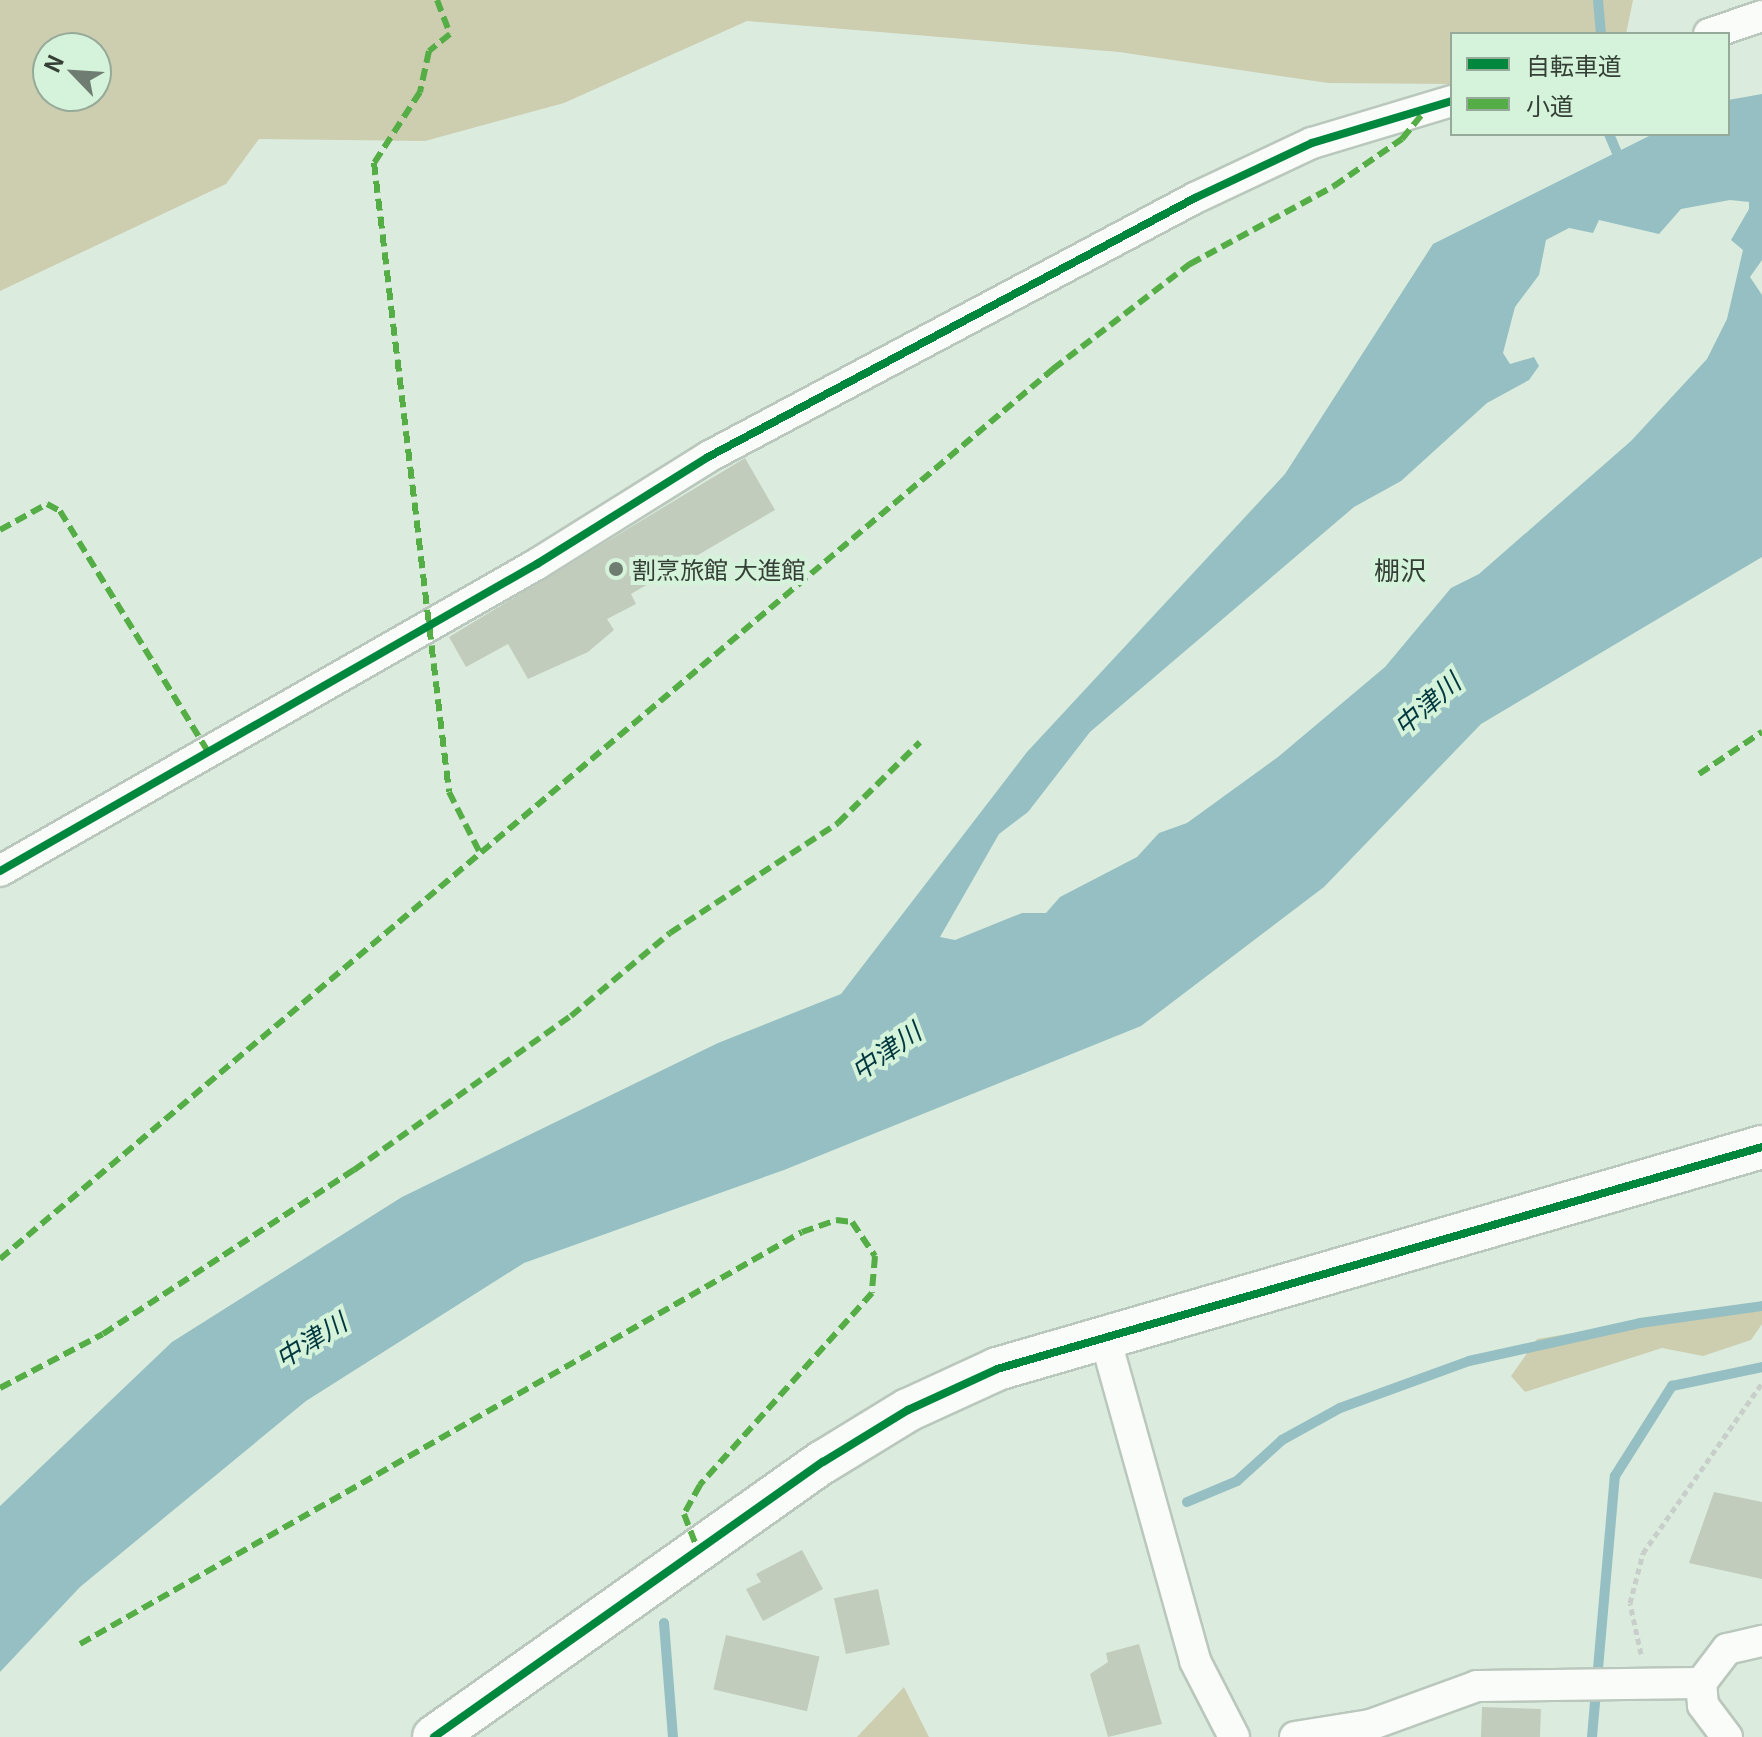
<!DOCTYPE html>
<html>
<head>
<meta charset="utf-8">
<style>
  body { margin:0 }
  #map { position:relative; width:1762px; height:1737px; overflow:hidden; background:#dbecde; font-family:Georgia,"Noto Sans JP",serif }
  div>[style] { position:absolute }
  .forest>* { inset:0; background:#cdcdb0 }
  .water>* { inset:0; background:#95bfc2 }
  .stream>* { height:10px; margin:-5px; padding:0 5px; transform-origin:5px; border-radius:5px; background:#95bfc2 }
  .building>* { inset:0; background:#c1ccbd; transform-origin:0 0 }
  .path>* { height:5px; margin-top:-2.5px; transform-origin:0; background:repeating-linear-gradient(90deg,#c8cfca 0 6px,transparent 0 10px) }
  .roads { filter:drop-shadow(2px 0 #bac7bc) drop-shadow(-2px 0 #bac7bc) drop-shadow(0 2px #bac7bc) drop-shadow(0 -2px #bac7bc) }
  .street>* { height:30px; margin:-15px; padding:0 15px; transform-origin:15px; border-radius:15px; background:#fafcfa }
  .secondary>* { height:42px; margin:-21px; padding:0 21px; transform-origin:21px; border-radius:21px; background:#fafcfa }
  .quiet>* { height:6px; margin-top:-3px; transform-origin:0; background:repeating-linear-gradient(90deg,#54ad45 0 12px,transparent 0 18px) }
  .cycleway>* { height:8px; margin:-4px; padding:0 4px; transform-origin:4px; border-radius:4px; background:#00873e }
  .dots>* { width:22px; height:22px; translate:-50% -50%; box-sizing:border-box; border:4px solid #d5f2da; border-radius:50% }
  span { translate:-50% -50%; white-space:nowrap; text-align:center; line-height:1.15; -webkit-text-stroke:8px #d5f2da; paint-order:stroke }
  .poi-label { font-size:24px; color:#343f36 }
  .left { translate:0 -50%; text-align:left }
  .neighbourhood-label { font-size:26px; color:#343f36 }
  .water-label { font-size:26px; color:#01373e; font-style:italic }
  .legend { position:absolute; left:1450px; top:32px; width:280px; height:104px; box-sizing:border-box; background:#d5f2da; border:2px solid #95aa98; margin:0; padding:10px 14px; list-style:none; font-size:24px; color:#343f36 }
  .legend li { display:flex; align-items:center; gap:16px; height:40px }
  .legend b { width:40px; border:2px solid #95aa98 }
  .north { position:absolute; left:32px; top:32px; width:80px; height:80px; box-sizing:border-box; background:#d5f2da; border:2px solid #95aa98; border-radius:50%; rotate:295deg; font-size:22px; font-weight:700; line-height:32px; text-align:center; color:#343f36 }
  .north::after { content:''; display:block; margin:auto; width:28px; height:36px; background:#6e7c71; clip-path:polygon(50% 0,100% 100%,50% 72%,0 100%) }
</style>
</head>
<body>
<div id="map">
  <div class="forest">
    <i style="clip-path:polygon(evenodd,0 0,1633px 0,1626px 34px,1452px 34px,1452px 84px,1328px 83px,1119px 52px,747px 21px,564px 103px,425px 141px,259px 139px,226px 184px,0 291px,0 0,48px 48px,96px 48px,96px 96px,48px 96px,48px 48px)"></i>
    <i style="clip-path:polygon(1762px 1302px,1762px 1324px,1751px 1340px,1703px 1356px,1662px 1348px,1525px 1392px,1511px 1376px,1537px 1339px)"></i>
    <i style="clip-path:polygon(904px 1687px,929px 1737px,857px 1737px)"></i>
  </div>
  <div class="water">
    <i style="clip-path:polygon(evenodd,1762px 94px,1762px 260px,1750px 277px,1762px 295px,1762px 557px,1481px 724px,1324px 887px,1141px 1026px,784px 1170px,524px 1263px,306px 1401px,80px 1587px,0 1672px,0 1506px,172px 1342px,402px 1197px,718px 1043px,841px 994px,1027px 752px,1285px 474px,1433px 244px,1653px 134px,1728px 134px,1728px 100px,1762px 94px,1730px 200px,1749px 202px,1749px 209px,1731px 240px,1743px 250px,1727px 319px,1707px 359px,1631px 441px,1479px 574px,1451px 588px,1385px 667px,1278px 757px,1187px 823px,1159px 833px,1137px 857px,1060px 897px,1046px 913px,1022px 913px,955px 940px,940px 937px,999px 834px,1028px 812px,1090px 732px,1354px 507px,1401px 481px,1487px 403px,1529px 380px,1539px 366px,1534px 357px,1510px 364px,1503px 353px,1515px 307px,1539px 275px,1546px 240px,1569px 228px,1593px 233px,1599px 220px,1659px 234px,1681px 209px,1730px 200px)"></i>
  </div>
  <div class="stream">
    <i style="left:1598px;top:0;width:34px;rotate:85deg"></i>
    <i style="left:1609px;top:134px;width:33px;rotate:67deg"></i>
    <i style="left:1187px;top:1502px;width:54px;rotate:-22.8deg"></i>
    <i style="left:1237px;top:1481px;width:61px;rotate:-42.3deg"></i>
    <i style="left:1282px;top:1440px;width:66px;rotate:-28.9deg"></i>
    <i style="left:1340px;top:1408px;width:137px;rotate:-20deg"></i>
    <i style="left:1469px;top:1361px;width:175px;rotate:-12.5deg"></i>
    <i style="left:1640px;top:1323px;width:123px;rotate:-7.9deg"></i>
    <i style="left:664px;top:1623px;width:114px;rotate:85.5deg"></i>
    <i style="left:1592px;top:1737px;width:262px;rotate:-85deg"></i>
    <i style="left:1615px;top:1476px;width:107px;rotate:-57.7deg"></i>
    <i style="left:1672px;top:1386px;width:92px;rotate:-11.9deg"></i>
  </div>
  <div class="building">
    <i style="clip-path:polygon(745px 458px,775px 510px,631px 594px,636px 604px,607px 619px,614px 630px,588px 652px,528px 679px,508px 644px,466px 667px,449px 637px)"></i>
    <i style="clip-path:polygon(1714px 1492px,1762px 1502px,1762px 1579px,1689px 1563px)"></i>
    <i style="clip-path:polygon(802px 1550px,823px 1589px,763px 1621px,746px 1589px,761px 1582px,756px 1574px)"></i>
    <i style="left:878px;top:1589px;width:57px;height:45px;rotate:78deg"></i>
    <i style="left:726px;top:1635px;width:96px;height:56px;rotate:13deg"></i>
    <i style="clip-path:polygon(1139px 1644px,1162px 1724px,1108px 1737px,1090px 1674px,1108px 1662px,1106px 1653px)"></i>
    <i style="left:1482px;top:1707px;width:59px;height:30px;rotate:2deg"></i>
  </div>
  <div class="path">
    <i style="left:1641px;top:1654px;width:52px;rotate:-102.2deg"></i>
    <i style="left:1630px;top:1603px;width:52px;rotate:-75.4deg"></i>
    <i style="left:1643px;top:1553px;width:208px;rotate:-55deg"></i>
  </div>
  <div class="roads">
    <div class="street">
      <i style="left:1709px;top:34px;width:56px;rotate:-18.8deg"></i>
      <i style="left:0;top:871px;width:619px;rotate:-29.76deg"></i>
      <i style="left:537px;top:564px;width:202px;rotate:-32deg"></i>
      <i style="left:708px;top:457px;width:552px;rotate:-28.01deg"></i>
      <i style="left:1195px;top:198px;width:129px;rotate:-25.2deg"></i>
      <i style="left:1312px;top:143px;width:146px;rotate:-16.7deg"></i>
      <i style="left:1104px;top:1334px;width:339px;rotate:74.4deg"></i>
      <i style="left:1195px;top:1661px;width:85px;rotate:62.8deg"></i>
      <i style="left:1295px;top:1737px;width:76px;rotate:-9.1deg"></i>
      <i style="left:1370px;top:1725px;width:114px;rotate:-20deg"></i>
      <i style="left:1477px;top:1686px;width:224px;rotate:-0.8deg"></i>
      <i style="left:1727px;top:1737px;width:40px;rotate:-127deg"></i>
      <i style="left:1703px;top:1705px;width:22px;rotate:-95deg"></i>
      <i style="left:1701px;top:1683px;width:43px;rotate:-52.6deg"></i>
      <i style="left:1727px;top:1649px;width:36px;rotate:-13deg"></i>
    </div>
    <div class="secondary">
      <i style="left:434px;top:1737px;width:476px;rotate:-35.3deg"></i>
      <i style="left:823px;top:1462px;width:100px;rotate:-31.5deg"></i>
      <i style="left:908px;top:1410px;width:98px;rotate:-24.7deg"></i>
      <i style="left:997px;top:1369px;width:797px;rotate:-16.18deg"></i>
    </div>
  </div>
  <div class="quiet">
    <i style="left:437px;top:0;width:36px;rotate:69deg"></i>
    <i style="left:450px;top:34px;width:27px;rotate:141deg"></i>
    <i style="left:429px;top:51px;width:42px;rotate:102.4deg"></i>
    <i style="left:420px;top:92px;width:85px;rotate:122.9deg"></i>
    <i style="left:374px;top:163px;width:633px;rotate:83.2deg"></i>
    <i style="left:449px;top:792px;width:66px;rotate:63deg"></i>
    <i style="left:0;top:530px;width:54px;rotate:-29deg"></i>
    <i style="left:47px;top:504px;width:15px;rotate:28deg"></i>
    <i style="left:60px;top:511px;width:284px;rotate:58.4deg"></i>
    <i style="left:1699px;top:774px;width:76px;rotate:-33.7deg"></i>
    <i style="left:0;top:1259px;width:1379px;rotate:-40.2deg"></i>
    <i style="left:1053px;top:369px;width:173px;rotate:-37.5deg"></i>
    <i style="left:1190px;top:264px;width:164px;rotate:-28.4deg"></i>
    <i style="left:1334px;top:186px;width:83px;rotate:-34.7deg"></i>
    <i style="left:1402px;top:139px;width:35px;rotate:-51deg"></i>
    <i style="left:0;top:1388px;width:116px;rotate:-27.7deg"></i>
    <i style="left:103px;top:1334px;width:300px;rotate:-33.2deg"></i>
    <i style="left:354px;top:1170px;width:266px;rotate:-35.4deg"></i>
    <i style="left:571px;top:1016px;width:129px;rotate:-40deg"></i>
    <i style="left:670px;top:933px;width:201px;rotate:-33.2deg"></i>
    <i style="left:838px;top:823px;width:115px;rotate:-44.6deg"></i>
    <i style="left:80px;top:1644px;width:831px;rotate:-29.71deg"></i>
    <i style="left:802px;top:1232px;width:36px;rotate:-19deg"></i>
    <i style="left:836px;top:1220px;width:16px;rotate:7deg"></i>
    <i style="left:852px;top:1222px;width:41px;rotate:55.9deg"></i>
    <i style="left:875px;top:1256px;width:37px;rotate:95deg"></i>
    <i style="left:872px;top:1293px;width:258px;rotate:131.9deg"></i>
    <i style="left:700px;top:1485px;width:33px;rotate:119deg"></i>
    <i style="left:684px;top:1514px;width:39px;rotate:69deg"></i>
  </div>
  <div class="cycleway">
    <i style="left:0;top:871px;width:619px;rotate:-29.76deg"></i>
    <i style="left:537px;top:564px;width:202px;rotate:-32deg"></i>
    <i style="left:708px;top:457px;width:552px;rotate:-28.01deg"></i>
    <i style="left:1195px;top:198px;width:129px;rotate:-25.2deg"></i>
    <i style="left:1312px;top:143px;width:146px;rotate:-16.7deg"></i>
    <i style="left:434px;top:1737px;width:476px;rotate:-35.3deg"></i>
    <i style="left:823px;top:1462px;width:100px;rotate:-31.5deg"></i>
    <i style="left:908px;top:1410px;width:98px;rotate:-24.7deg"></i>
    <i style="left:997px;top:1369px;width:797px;rotate:-16.18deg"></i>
  </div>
  <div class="dots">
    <i style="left:616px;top:569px;background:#6e7c71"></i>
  </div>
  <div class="poi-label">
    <span class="left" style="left:632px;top:569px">割烹旅館 大進館</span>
  </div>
  <div class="neighbourhood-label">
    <span style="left:1400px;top:569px">棚沢</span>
  </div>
  <div class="water-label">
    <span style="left:1426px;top:703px;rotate:-41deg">中津川</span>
    <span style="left:885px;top:1050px;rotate:-35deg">中津川</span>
    <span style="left:310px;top:1339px;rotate:-32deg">中津川</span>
  </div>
  <ul class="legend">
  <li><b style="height:10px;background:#00873e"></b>自転車道</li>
  <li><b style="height:10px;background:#54ad45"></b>小道</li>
  </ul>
  <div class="north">N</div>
</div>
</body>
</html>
